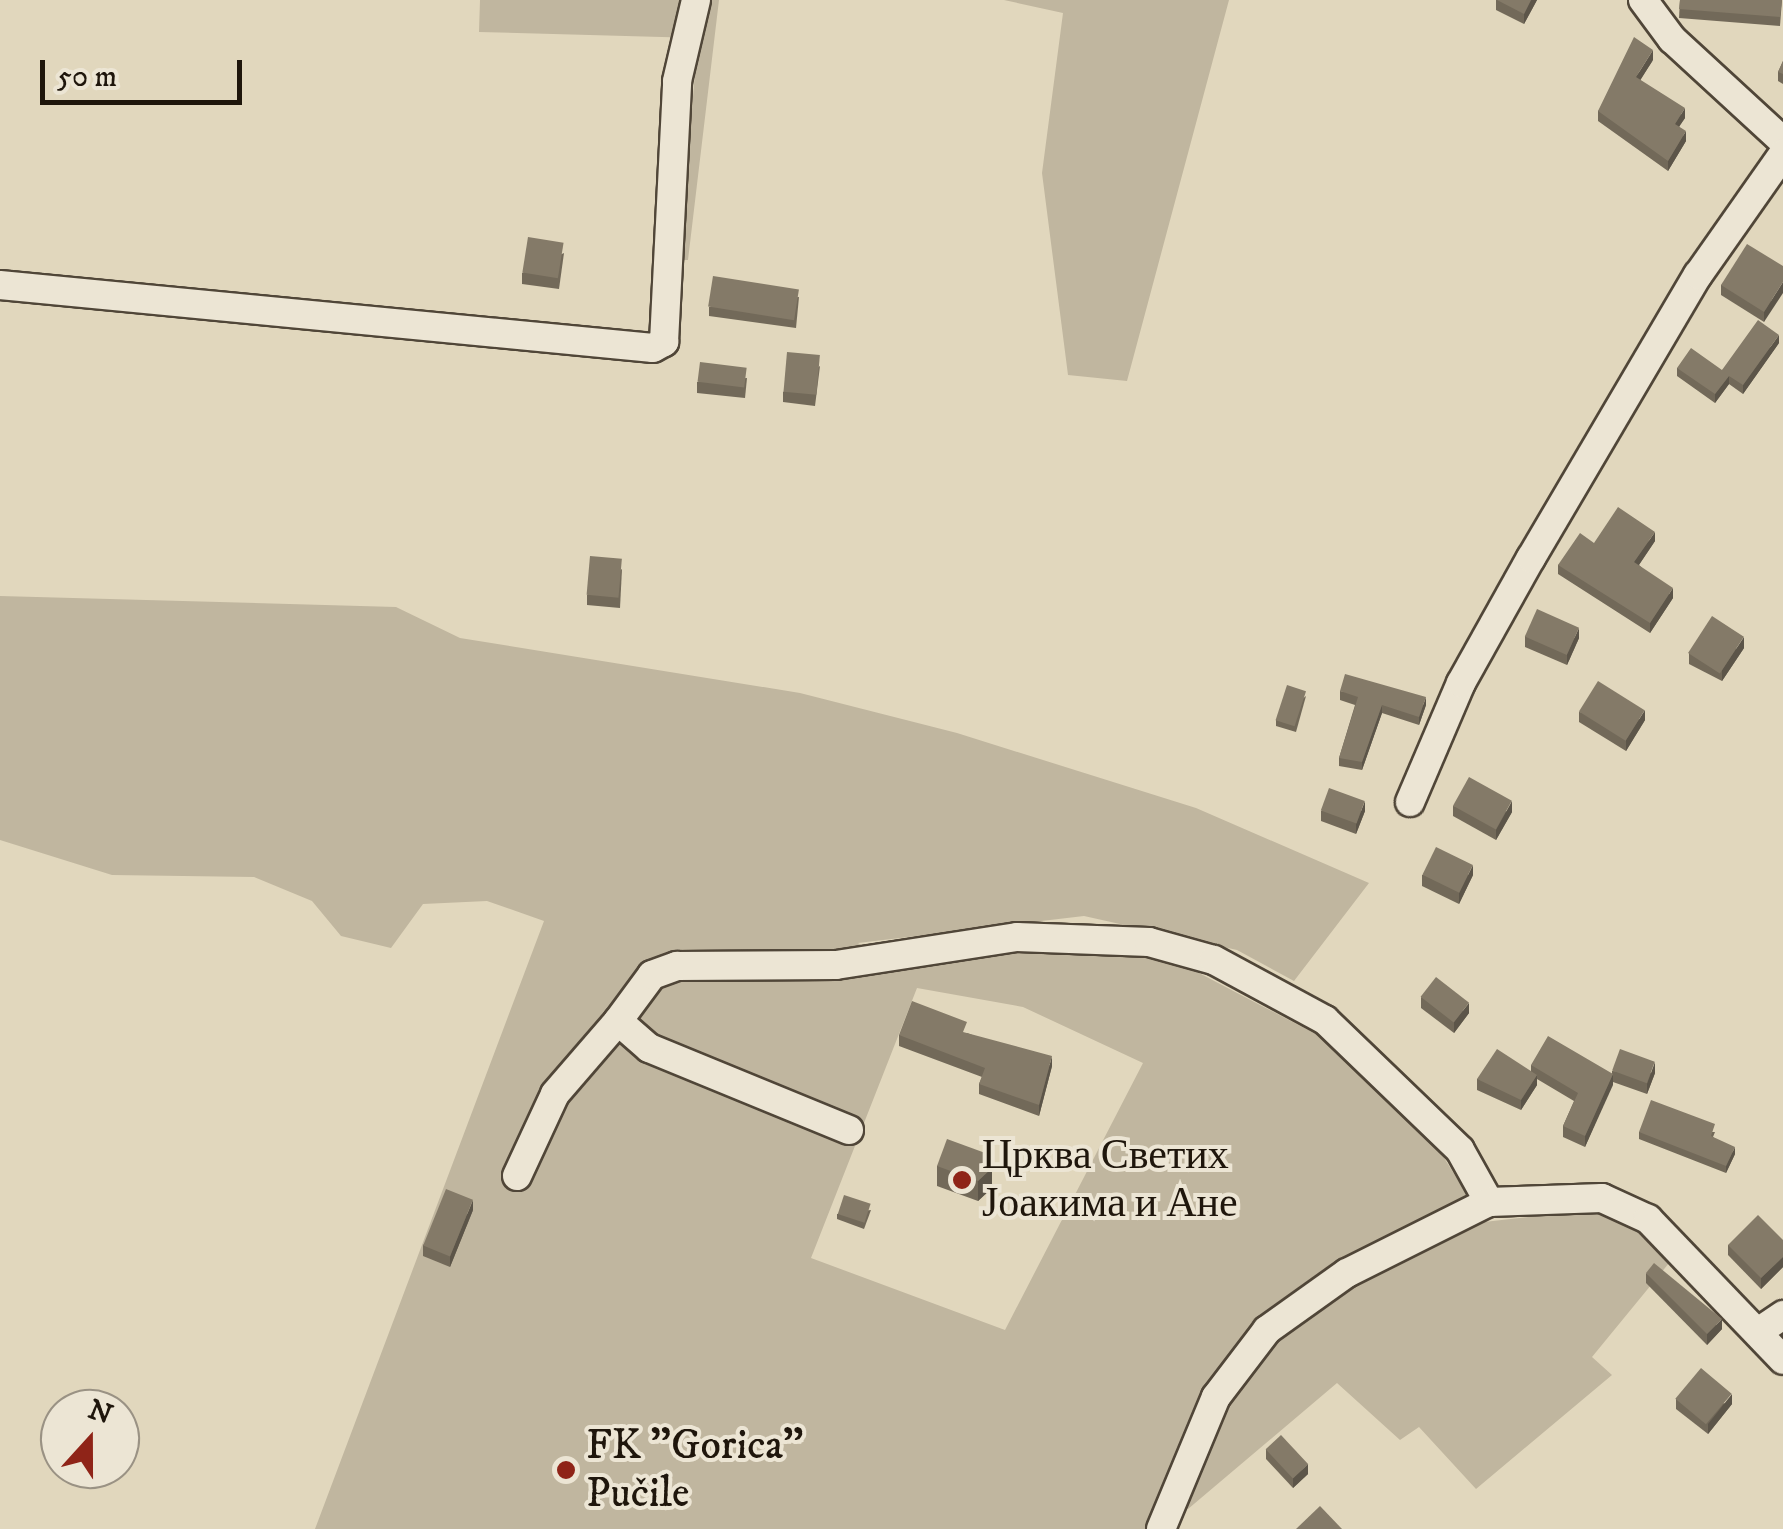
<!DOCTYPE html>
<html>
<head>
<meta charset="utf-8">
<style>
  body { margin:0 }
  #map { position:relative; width:1783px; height:1529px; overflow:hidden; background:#e1d7bd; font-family:"IM FELL DW Pica",serif }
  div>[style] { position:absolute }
  .green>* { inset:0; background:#c0b69f }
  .roads { filter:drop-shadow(2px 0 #504638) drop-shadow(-2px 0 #504638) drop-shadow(0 2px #504638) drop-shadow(0 -2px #504638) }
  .minor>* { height:28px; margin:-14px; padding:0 14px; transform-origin:14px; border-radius:14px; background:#ece5d4 }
  .wall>* { inset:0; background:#726959 }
  .shaded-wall>* { inset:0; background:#5c5549 }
  .building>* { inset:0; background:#847a68; transform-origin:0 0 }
  .dots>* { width:28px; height:28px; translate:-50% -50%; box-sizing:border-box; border:5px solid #ece5d4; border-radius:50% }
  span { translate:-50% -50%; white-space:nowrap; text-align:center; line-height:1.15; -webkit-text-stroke:8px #ece5d4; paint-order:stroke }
  .poi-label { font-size:42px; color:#1f160c }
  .left { translate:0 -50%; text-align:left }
  .north { position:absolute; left:40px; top:1389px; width:100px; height:100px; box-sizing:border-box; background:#ece5d4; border:2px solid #9a9284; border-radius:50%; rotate:21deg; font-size:28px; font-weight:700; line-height:40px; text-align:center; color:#1f160c }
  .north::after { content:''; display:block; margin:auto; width:35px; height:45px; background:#8f2418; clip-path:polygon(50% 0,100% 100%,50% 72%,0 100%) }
  .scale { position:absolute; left:40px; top:60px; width:202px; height:45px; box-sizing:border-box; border:5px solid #1f160c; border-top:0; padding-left:12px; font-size:30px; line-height:35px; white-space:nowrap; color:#1f160c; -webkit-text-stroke:8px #ece5d4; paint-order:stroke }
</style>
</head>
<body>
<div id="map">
  <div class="green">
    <i style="clip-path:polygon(480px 0,719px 0,688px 260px,679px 260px,698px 38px,479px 32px)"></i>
    <i style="clip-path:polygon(1004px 0,1229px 0,1127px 381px,1068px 375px,1042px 173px,1063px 13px)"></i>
    <i style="clip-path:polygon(evenodd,0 596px,396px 607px,460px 638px,800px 693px,957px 733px,1196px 808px,1369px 883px,1294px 981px,1237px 950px,1084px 916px,858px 943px,904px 969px,993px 950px,1087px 948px,1180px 963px,1329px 1041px,1428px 1132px,1484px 1222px,1589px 1210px,1636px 1227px,1674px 1257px,1592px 1357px,1612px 1375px,1476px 1489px,1419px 1427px,1400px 1440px,1337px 1383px,1188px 1509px,1172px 1495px,1148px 1529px,315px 1529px,544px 921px,487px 901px,423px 904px,391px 948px,341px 936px,312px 901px,254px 877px,112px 875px,0 840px,0 596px,917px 988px,1023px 1007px,1143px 1063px,1005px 1330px,811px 1258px,917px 988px)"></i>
  </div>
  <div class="roads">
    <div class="minor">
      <i style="left:1643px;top:0;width:49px;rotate:53.4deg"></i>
      <i style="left:1672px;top:39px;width:151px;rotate:42.6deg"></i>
      <i style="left:0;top:285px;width:656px;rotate:5.51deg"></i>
      <i style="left:653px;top:348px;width:13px;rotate:-29deg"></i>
      <i style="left:664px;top:342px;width:261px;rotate:-87.1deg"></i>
      <i style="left:677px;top:81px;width:83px;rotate:-76.8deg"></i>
      <i style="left:1410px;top:802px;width:129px;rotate:-66.8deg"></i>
      <i style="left:1461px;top:683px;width:143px;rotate:-60.8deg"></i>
      <i style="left:1531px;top:558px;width:329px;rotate:-59.5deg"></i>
      <i style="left:1698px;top:275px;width:148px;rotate:-54.9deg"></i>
      <i style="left:849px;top:1130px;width:216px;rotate:-157.7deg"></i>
      <i style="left:649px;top:1048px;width:41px;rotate:-138.9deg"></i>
      <i style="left:618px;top:1021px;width:57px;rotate:-53.5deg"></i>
      <i style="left:652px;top:975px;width:27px;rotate:-20deg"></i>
      <i style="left:677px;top:966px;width:159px;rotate:-0.4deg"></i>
      <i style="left:836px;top:965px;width:183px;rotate:-8.8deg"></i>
      <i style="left:1017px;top:937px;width:132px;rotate:2.2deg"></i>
      <i style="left:1149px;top:942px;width:67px;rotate:15.5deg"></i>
      <i style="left:1214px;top:960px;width:126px;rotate:28.4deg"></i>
      <i style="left:1325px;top:1020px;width:187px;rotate:43.9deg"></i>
      <i style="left:1460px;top:1150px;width:60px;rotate:60.9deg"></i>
      <i style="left:517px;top:1176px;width:90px;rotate:-65.1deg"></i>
      <i style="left:555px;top:1094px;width:96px;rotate:-49.2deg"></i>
      <i style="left:1761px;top:1330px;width:27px;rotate:-34deg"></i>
      <i style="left:1161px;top:1529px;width:143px;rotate:-67.4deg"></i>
      <i style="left:1216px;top:1397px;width:84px;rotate:-52.7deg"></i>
      <i style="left:1267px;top:1330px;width:98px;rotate:-35.5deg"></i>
      <i style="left:1347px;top:1273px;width:159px;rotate:-26.6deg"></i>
      <i style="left:1489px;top:1202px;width:113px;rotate:-2deg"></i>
      <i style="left:1602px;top:1198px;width:51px;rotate:24.5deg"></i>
      <i style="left:1648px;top:1219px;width:195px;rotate:46.2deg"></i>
    </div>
  </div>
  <div class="wall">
    <i style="clip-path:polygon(1496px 0,1537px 0,1524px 24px,1496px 10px)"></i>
    <i style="clip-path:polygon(1680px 0,1782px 0,1780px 26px,1679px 18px)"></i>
    <i style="clip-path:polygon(1653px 60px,1640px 80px,1685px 118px,1679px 126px,1686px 141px,1668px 171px,1598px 121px,1598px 111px)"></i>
    <i style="clip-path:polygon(1783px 61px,1783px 84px,1778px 81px,1778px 72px)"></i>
    <i style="clip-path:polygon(564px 253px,559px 289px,522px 284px,522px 273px)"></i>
    <i style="clip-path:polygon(1783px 266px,1764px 322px,1721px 295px,1721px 285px)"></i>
    <i style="clip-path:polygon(799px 297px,796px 328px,709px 316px,709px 307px)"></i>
    <i style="clip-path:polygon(1779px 343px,1743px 394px,1729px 384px,1715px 403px,1677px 376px,1677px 368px,1722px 370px)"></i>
    <i style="clip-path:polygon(820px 366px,815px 406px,783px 402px,783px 392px)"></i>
    <i style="clip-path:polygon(747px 378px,745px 398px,697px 393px,697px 382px)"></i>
    <i style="clip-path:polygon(1655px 541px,1639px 565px,1673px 598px,1650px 633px,1558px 574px,1558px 565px,1594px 543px)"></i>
    <i style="clip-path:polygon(622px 569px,620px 608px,587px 605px,587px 595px)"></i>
    <i style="clip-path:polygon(1525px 636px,1579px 638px,1567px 665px,1525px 647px)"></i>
    <i style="clip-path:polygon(1744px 648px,1722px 681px,1689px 664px,1689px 653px)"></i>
    <i style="clip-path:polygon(1340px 691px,1426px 705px,1419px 725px,1382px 713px,1362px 770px,1339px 766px,1339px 758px,1355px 705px,1340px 700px)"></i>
    <i style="clip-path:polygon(1306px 696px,1296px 732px,1276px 726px,1276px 720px)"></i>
    <i style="clip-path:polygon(1579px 712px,1645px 720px,1626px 751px,1579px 722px)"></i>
    <i style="clip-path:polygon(1453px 806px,1512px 812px,1496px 840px,1453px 816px)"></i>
    <i style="clip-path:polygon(1321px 811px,1365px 811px,1356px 834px,1321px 821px)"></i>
    <i style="clip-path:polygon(1422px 875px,1473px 875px,1459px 904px,1422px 886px)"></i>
    <i style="clip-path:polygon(1421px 997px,1469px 1013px,1454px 1033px,1421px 1008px)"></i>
    <i style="clip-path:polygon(967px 1033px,1052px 1066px,1039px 1116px,979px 1094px,979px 1084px,982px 1077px,899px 1046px,899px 1035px)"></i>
    <i style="clip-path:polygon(1531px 1065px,1612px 1074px,1612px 1071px,1655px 1073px,1647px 1094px,1613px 1082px,1585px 1147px,1563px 1137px,1563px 1126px,1574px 1101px,1537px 1079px,1537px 1085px,1521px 1110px,1477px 1090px,1477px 1079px,1531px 1071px)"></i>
    <i style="clip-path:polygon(1639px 1132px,1715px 1132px,1713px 1137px,1735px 1154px,1726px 1173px,1639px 1139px)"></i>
    <i style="clip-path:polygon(988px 1154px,992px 1188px,978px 1201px,937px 1186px,937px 1166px)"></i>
    <i style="clip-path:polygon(473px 1210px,450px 1267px,423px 1256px,423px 1245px)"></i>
    <i style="clip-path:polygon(871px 1210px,864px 1229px,837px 1219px,837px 1214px)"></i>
    <i style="clip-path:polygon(1783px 1240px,1783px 1267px,1761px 1289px,1728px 1255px,1728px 1245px)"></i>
    <i style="clip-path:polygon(1646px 1273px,1722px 1329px,1707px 1345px,1646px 1283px)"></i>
    <i style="clip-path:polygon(1676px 1399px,1732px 1404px,1708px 1434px,1676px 1409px)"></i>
    <i style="clip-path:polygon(1266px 1449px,1308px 1474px,1293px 1488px,1266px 1459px)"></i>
  </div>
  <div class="shaded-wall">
    <i style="clip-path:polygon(1531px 0,1537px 0,1524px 24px,1524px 14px)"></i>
    <i style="clip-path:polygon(1653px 50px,1653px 60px,1636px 87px,1636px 77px)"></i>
    <i style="clip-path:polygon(1685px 108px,1685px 118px,1675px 133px,1675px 124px)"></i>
    <i style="clip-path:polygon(1686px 131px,1686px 141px,1668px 171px,1668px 161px)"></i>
    <i style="clip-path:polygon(1783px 282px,1783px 293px,1764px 322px,1764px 312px)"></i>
    <i style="clip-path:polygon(1779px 335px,1779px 343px,1743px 394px,1743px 385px)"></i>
    <i style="clip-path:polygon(1729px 376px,1729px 384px,1715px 403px,1715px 394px)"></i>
    <i style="clip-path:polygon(1655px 532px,1655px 541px,1634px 572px,1634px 562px)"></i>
    <i style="clip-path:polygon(1673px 588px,1673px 598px,1650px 633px,1650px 623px)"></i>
    <i style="clip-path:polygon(1579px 628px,1579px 638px,1567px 665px,1567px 654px)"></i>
    <i style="clip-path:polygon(1744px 637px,1744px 648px,1722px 681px,1722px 670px)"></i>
    <i style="clip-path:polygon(1426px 697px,1426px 705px,1419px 725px,1419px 717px)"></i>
    <i style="clip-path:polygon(1382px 705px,1382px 713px,1362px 770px,1362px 762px)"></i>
    <i style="clip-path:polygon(1645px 710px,1645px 720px,1626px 751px,1626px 740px)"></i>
    <i style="clip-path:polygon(1365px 801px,1365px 811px,1356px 834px,1356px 824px)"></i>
    <i style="clip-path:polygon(1512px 801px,1512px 812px,1496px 840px,1496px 830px)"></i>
    <i style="clip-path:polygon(1473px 865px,1473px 875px,1459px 904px,1459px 893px)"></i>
    <i style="clip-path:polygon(1469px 1003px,1469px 1013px,1454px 1033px,1454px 1022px)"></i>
    <i style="clip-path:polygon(1052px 1056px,1052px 1066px,1039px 1116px,1039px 1105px)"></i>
    <i style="clip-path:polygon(1655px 1062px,1655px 1073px,1647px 1094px,1647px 1084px)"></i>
    <i style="clip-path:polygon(1613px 1074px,1613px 1085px,1585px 1147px,1585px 1136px)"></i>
    <i style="clip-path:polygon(1537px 1075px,1537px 1085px,1521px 1110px,1521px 1100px)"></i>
    <i style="clip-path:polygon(1735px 1147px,1735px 1154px,1726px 1173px,1726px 1166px)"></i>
    <i style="clip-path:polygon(992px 1168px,992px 1188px,978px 1201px,978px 1181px)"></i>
    <i style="clip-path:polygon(473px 1200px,473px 1210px,450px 1267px,450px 1256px)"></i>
    <i style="clip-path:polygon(1783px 1257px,1783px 1267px,1761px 1289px,1761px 1278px)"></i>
    <i style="clip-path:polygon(1722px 1319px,1722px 1329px,1707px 1345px,1707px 1334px)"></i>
    <i style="clip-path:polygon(1732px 1394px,1732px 1404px,1708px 1434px,1708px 1424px)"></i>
    <i style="clip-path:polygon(1308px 1464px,1308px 1474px,1293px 1488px,1293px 1478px)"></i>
  </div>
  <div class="building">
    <i style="clip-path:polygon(1497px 0,1531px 0,1524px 14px)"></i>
    <i style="clip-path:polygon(1680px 0,1782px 0,1780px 17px,1679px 9px)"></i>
    <i style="clip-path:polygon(1634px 37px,1653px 50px,1636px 77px,1685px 108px,1675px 124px,1686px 131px,1668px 161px,1598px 111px)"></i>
    <i style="clip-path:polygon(1783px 61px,1783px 74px,1778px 72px)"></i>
    <i style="left:528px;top:237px;width:36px;height:36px;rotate:9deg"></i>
    <i style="clip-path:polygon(1747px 244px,1783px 266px,1783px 282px,1764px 312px,1721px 285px)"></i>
    <i style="left:713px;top:276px;width:87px;height:31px;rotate:9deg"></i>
    <i style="clip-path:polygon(1758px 320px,1779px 335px,1743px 385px,1729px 376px,1715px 394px,1677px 368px,1691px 348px,1722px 370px)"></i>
    <i style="left:787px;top:352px;width:33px;height:40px;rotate:5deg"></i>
    <i style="left:700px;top:362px;width:47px;height:20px;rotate:7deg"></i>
    <i style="clip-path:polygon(1618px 507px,1655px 532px,1634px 562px,1673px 588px,1650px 623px,1558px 565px,1580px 533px,1594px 543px)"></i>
    <i style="left:590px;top:556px;width:32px;height:39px;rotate:5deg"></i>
    <i style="left:1537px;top:609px;width:46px;height:30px;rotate:24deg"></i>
    <i style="left:1712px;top:616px;width:38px;height:44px;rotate:33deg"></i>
    <i style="clip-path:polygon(1345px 674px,1426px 697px,1419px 717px,1382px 705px,1362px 762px,1339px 758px,1358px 697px,1340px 691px)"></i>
    <i style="left:1598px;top:681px;width:55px;height:36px;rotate:32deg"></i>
    <i style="left:1287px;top:685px;width:20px;height:37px;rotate:18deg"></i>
    <i style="left:1469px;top:777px;width:49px;height:33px;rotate:29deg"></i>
    <i style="left:1329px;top:788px;width:38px;height:24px;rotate:20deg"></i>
    <i style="left:1436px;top:847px;width:41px;height:31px;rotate:26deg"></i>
    <i style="left:1436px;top:977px;width:42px;height:25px;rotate:38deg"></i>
    <i style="clip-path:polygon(912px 1001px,967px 1022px,963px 1032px,1052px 1056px,1039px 1105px,979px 1084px,985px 1068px,899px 1035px)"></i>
    <i style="clip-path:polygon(1548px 1036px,1613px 1074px,1585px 1136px,1563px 1126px,1578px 1093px,1531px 1065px)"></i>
    <i style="clip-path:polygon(1497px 1049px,1537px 1075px,1521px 1100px,1477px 1079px)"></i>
    <i style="left:1620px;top:1049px;width:37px;height:23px;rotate:20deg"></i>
    <i style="clip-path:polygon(1651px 1100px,1715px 1124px,1711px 1136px,1735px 1147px,1726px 1166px,1639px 1132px)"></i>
    <i style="clip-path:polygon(947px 1139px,988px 1154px,992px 1168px,978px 1181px,937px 1166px)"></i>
    <i style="left:446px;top:1189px;width:29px;height:61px;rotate:22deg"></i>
    <i style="left:844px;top:1195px;width:28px;height:20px;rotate:18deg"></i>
    <i style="clip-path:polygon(1758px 1215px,1783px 1240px,1783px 1257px,1761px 1278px,1728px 1245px)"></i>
    <i style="clip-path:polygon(1654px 1263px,1722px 1319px,1707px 1334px,1646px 1273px)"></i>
    <i style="left:1701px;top:1368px;width:40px;height:40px;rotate:40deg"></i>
    <i style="left:1281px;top:1435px;width:40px;height:21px;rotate:47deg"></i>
    <i style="clip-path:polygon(1320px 1506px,1342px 1529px,1296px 1529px)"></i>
  </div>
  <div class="dots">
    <i style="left:962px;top:1180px;background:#8f2418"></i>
    <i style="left:566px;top:1470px;background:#8f2418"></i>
  </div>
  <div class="poi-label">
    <span class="left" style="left:982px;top:1180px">Црква Светих<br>Јоакима и Ане</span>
    <span class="left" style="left:586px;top:1470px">FK "Gorica"<br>Pučile</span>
  </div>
  <div class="north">N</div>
  <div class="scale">50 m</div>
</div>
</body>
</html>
